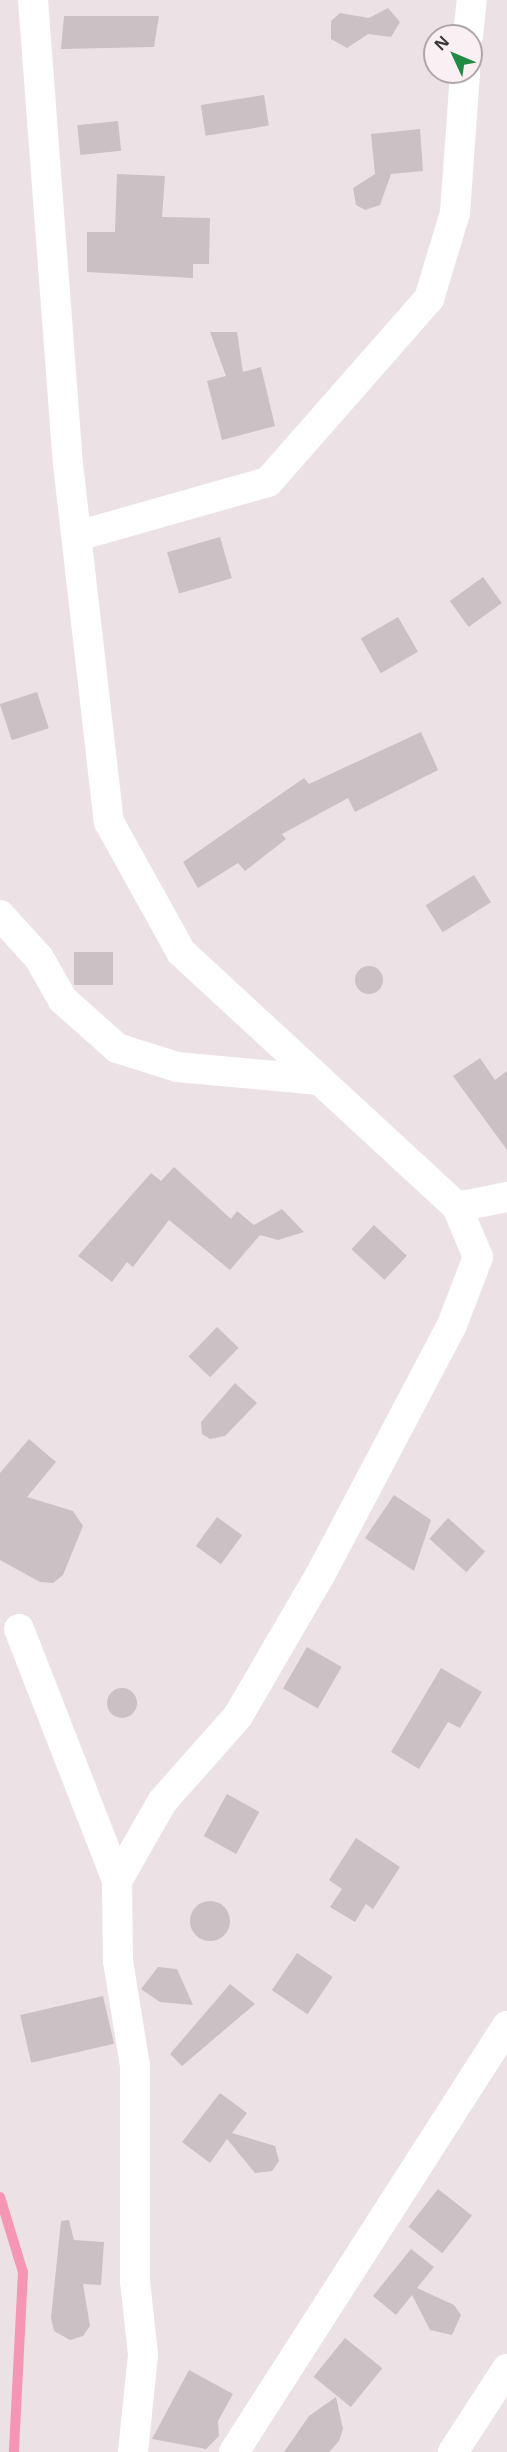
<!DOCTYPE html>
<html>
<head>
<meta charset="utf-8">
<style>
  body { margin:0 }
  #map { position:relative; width:507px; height:2452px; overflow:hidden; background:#ece2e5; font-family:"Noto Sans",sans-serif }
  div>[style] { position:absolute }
  .stream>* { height:10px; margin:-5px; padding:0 5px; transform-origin:5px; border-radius:5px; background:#f696b5 }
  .building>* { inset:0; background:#cbc0c3; transform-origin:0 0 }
  .round { border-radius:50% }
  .minor>* { height:30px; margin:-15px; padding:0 15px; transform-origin:15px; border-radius:15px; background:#fff }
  span { translate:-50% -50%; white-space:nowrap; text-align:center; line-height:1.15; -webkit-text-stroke:5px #faeff2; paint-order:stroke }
  .north { position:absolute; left:423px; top:24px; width:60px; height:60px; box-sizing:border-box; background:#faeff2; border:2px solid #aea6a8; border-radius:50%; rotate:314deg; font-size:16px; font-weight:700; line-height:24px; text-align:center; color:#3c3839 }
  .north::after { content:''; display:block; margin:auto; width:21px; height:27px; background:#208c43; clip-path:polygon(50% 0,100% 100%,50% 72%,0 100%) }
</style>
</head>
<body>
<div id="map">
  <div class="stream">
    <i style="left:0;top:2197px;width:78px;rotate:73deg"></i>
    <i style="left:23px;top:2272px;width:180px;rotate:92.9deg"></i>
  </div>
  <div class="building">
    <i style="clip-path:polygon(388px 8px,400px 22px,391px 37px,368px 34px,347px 48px,331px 39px,331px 21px,340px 13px,369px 18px)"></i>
    <i style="clip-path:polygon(64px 16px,159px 16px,154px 47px,61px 49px)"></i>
    <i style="left:264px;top:95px;width:31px;height:64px;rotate:81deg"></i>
    <i style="left:118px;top:121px;width:30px;height:41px;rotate:84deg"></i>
    <i style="clip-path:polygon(420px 129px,423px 171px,391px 174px,380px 205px,365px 210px,356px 205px,353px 188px,375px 174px,371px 134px)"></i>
    <i style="clip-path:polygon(117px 174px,165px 176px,162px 217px,210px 218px,209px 264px,193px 264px,193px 278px,87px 272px,87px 232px,115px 232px)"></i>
    <i style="clip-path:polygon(210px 332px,237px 332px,243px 372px,261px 367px,275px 426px,222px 440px,207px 381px,226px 376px)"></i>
    <i style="left:220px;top:537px;width:43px;height:55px;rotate:74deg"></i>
    <i style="left:483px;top:577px;width:32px;height:41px;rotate:54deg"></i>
    <i style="left:398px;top:617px;width:40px;height:43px;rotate:60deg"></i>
    <i style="left:37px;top:692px;width:38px;height:39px;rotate:72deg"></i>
    <i style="clip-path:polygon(421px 732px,438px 770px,355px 812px,348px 798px,282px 834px,286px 839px,245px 871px,238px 863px,198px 888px,183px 862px,304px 778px,309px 784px)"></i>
    <i style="left:474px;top:875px;width:32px;height:57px;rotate:58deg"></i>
    <i style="left:74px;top:952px;width:39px;height:33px"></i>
    <i class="round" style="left:355px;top:966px;width:28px;height:28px"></i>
    <i style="clip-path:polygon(480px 1058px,495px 1080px,507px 1071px,507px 1150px,453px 1076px)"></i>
    <i style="clip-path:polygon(174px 1167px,231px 1219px,237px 1211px,254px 1225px,282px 1209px,304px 1232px,278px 1240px,260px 1235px,230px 1270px,169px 1220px,133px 1267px,127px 1262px,112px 1282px,78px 1256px,151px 1173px,161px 1181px)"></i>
    <i style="left:374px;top:1225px;width:45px;height:33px;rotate:43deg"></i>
    <i style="left:217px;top:1327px;width:30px;height:41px;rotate:44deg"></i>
    <i style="clip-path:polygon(235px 1383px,257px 1403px,225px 1436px,210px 1439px,202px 1434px,201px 1422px)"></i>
    <i style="clip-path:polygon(29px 1439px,56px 1462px,27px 1497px,73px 1511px,83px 1526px,63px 1575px,53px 1583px,40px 1582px,0 1560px,0 1473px)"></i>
    <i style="clip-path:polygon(394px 1495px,431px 1520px,414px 1571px,365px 1538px)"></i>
    <i style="left:217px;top:1517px;width:31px;height:36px;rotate:36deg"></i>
    <i style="left:448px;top:1518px;width:50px;height:28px;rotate:42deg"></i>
    <i style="left:307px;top:1647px;width:40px;height:48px;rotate:30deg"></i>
    <i style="clip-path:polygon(441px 1668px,482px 1692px,460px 1728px,448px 1722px,419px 1769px,391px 1752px)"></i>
    <i class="round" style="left:107px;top:1688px;width:30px;height:30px"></i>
    <i style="left:227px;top:1794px;width:37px;height:48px;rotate:29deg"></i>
    <i style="clip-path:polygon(356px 1838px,400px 1867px,373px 1909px,366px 1904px,355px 1922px,330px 1907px,342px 1889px,329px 1880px)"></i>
    <i class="round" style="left:190px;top:1901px;width:40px;height:40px"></i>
    <i style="left:297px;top:1953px;width:43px;height:45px;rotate:34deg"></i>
    <i style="clip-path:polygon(158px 1967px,177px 1969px,193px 2005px,160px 2002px,141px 1989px)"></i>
    <i style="clip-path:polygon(230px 1984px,255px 2004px,182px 2066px,170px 2054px)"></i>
    <i style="left:103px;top:1996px;width:49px;height:85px;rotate:77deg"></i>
    <i style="clip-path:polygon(220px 2093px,247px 2113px,232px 2133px,275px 2146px,279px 2161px,272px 2171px,255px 2173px,227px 2139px,210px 2163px,182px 2142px)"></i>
    <i style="left:438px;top:2189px;width:43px;height:48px;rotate:38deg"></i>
    <i style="clip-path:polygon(69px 2220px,74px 2240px,104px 2242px,101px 2285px,83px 2284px,90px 2326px,83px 2336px,70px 2340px,54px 2331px,51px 2318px,61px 2221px)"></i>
    <i style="clip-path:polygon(411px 2249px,434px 2267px,417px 2288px,454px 2305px,461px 2315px,452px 2335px,430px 2330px,412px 2295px,396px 2315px,373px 2296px)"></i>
    <i style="left:345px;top:2338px;width:48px;height:50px;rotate:39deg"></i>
    <i style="clip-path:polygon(189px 2370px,233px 2394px,218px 2421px,219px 2436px,206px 2449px,152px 2439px)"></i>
    <i style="clip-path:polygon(336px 2397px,343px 2429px,339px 2441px,329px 2452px,284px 2452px,309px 2416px)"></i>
  </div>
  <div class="minor">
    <i style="left:33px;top:0;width:465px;rotate:85.7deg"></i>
    <i style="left:68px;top:464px;width:360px;rotate:83.5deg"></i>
    <i style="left:109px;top:822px;width:149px;rotate:61deg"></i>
    <i style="left:181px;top:952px;width:376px;rotate:42.7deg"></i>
    <i style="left:457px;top:1207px;width:54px;rotate:67.2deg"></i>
    <i style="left:478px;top:1257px;width:73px;rotate:110.9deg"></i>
    <i style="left:452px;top:1325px;width:283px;rotate:117.8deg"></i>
    <i style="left:320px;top:1575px;width:163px;rotate:120.2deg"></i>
    <i style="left:238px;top:1716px;width:115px;rotate:131.5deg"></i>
    <i style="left:162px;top:1802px;width:91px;rotate:119.7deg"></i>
    <i style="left:117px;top:1881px;width:80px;rotate:89.3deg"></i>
    <i style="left:118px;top:1961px;width:106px;rotate:80.8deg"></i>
    <i style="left:135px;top:2066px;width:215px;rotate:90deg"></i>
    <i style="left:135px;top:2281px;width:74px;rotate:83.8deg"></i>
    <i style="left:143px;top:2355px;width:98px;rotate:95.9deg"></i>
    <i style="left:468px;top:36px;width:36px;rotate:-84deg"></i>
    <i style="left:77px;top:536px;width:198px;rotate:-15.8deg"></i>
    <i style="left:268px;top:482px;width:244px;rotate:-48.7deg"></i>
    <i style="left:429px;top:299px;width:90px;rotate:-73.2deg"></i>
    <i style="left:455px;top:213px;width:141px;rotate:-85.9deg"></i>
    <i style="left:0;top:915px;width:58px;rotate:47.8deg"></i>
    <i style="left:39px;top:958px;width:48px;rotate:60.3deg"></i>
    <i style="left:63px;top:1000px;width:72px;rotate:41.6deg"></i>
    <i style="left:117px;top:1048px;width:63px;rotate:17.6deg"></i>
    <i style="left:177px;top:1067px;width:143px;rotate:5.2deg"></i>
    <i style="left:457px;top:1207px;width:51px;rotate:-11.3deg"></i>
    <i style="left:19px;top:1629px;width:270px;rotate:68.7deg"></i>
    <i style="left:234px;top:2452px;width:506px;rotate:-57.35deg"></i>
    <i style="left:453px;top:2452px;width:99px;rotate:-57deg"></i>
  </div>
  <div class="north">N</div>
</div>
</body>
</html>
